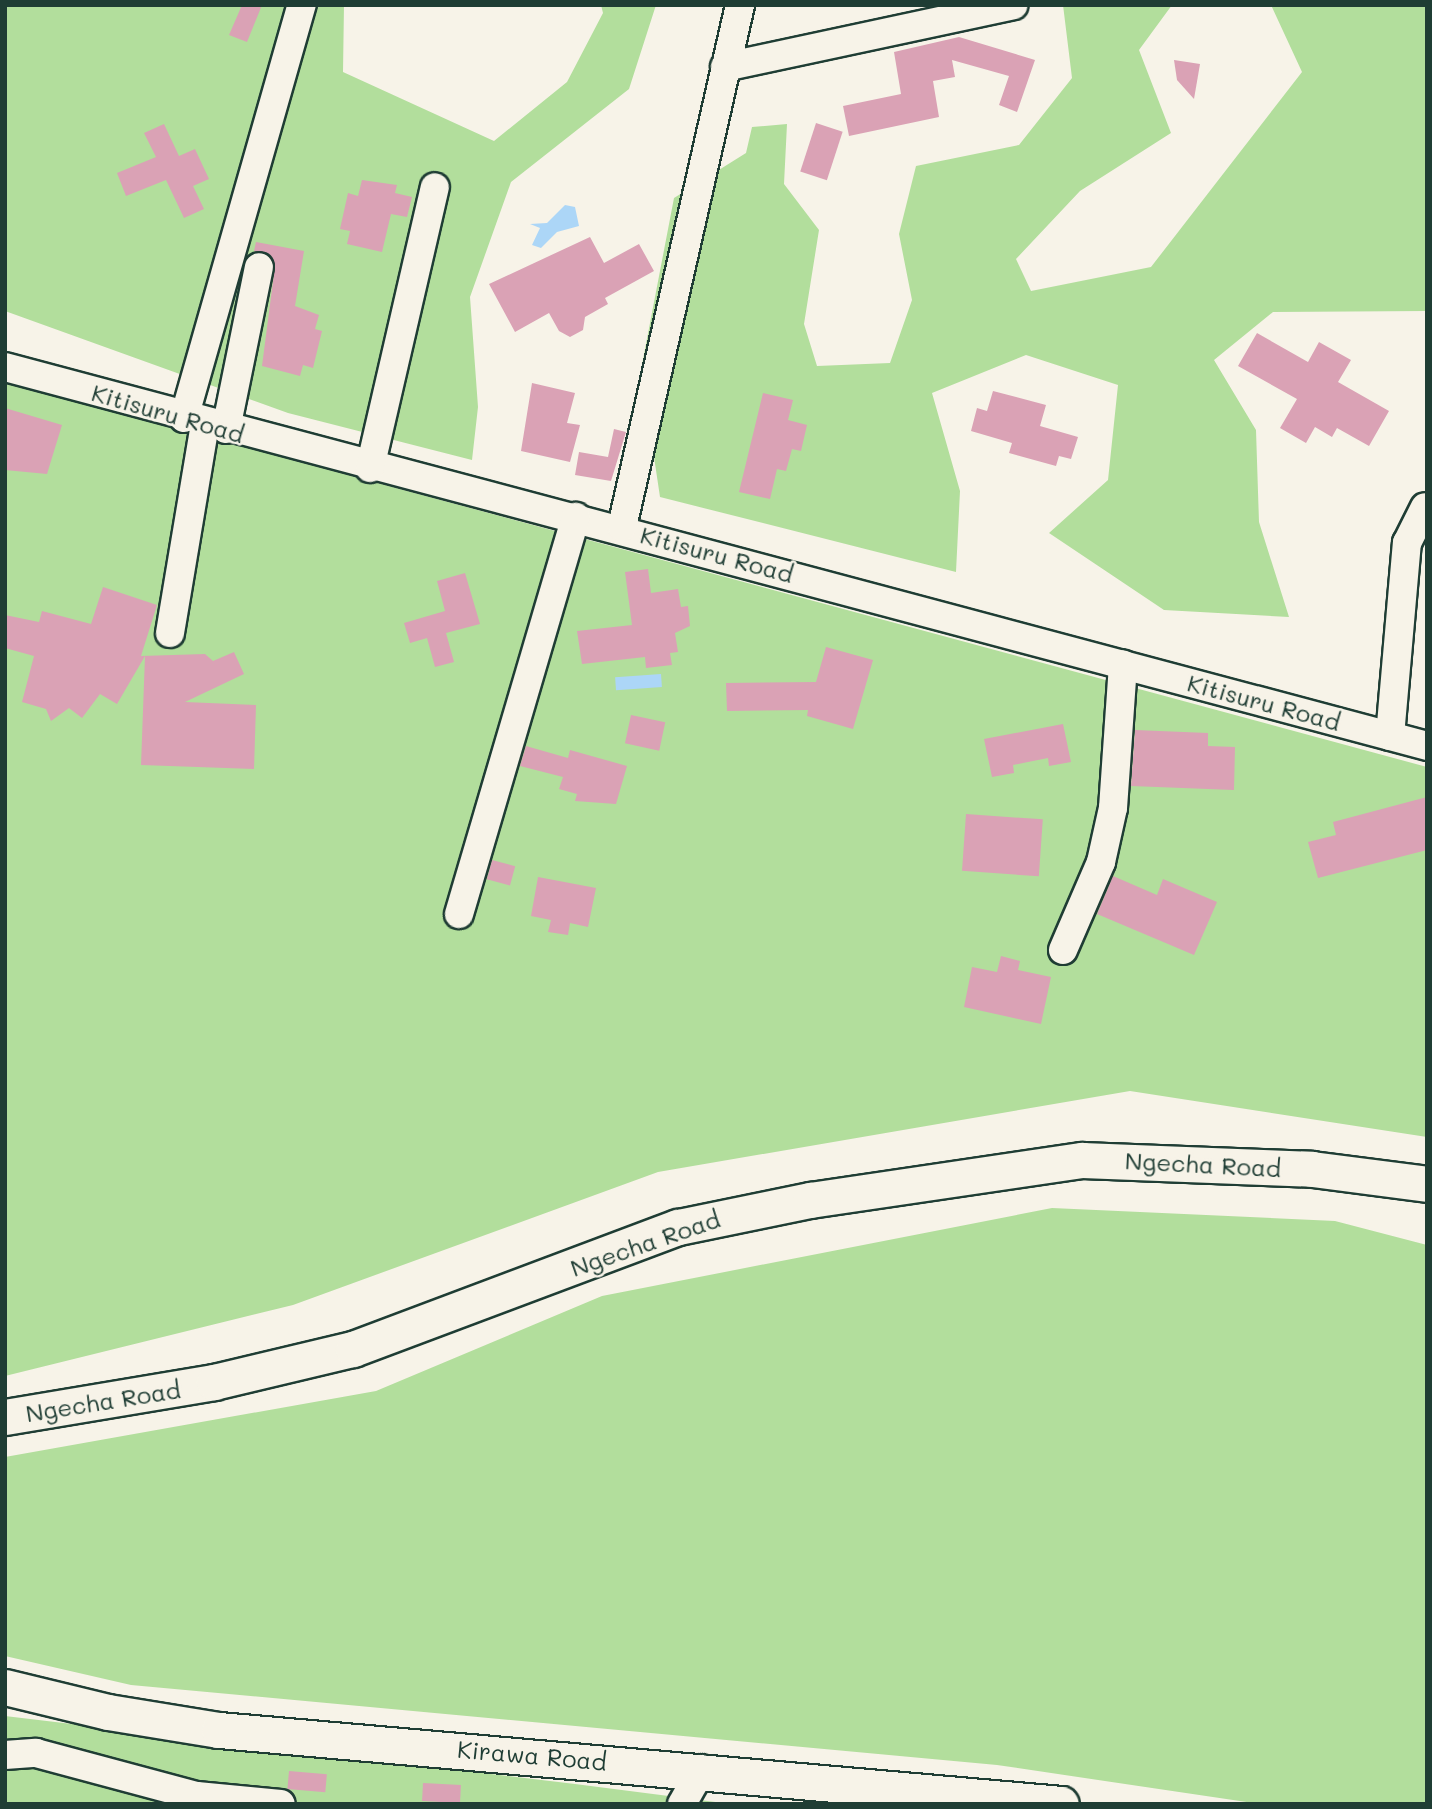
<!DOCTYPE html>
<html>
<head>
<meta charset="utf-8">
<style>
  body { margin:0 }
  #map { position:relative; width:1432px; height:1809px; overflow:hidden; background:#f7f3e8; font-family:Mali,sans-serif }
  div>[style] { position:absolute }
  .green>* { inset:0; background:#b2de9c }
  .water>* { inset:0; background:#acd6f7; transform-origin:0 0 }
  .building>* { inset:0; background:#daa2b5; transform-origin:0 0 }
  .roads { filter:drop-shadow(2px 0 #1f3d34) drop-shadow(-2px 0 #1f3d34) drop-shadow(0 2px #1f3d34) drop-shadow(0 -2px #1f3d34) }
  .minor>* { height:28px; margin:-14px; padding:0 14px; transform-origin:14px; border-radius:14px; background:#f7f3e8 }
  .major>* { height:35px; margin:-17.5px; padding:0 17.5px; transform-origin:17.5px; border-radius:17.5px; background:#f7f3e8 }
  span { translate:-50% -50%; white-space:nowrap; text-align:center; line-height:1.15; -webkit-text-stroke:5px #f7f3e8; paint-order:stroke }
  .street-label { font-size:24px; color:#1f3d34 }
  .frame { position:absolute; inset:0; border:7px solid #1f3d34; pointer-events:none }
</style>
</head>
<body>
<div id="map">
  <div class="green">
    <i style="clip-path:polygon(5px 5px,344px 5px,343px 72px,494px 141px,567px 82px,603px 13px,601px 5px,656px 5px,629px 89px,511px 182px,470px 297px,478px 407px,472px 460px,288px 413px,5px 311px)"></i>
    <i style="clip-path:polygon(1063px 5px,1172px 5px,1139px 50px,1171px 133px,1080px 191px,1016px 259px,1031px 291px,1151px 267px,1302px 72px,1271px 5px,1427px 5px,1427px 311px,1273px 312px,1214px 360px,1256px 430px,1259px 522px,1289px 617px,1164px 610px,1049px 533px,1108px 480px,1118px 385px,1026px 355px,932px 393px,960px 491px,956px 572px,660px 497px,641px 370px,674px 198px,746px 153px,752px 127px,787px 124px,784px 184px,819px 230px,804px 324px,817px 366px,890px 363px,912px 300px,899px 234px,916px 166px,1019px 145px,1072px 78px)"></i>
    <i style="clip-path:polygon(5px 382px,1427px 767px,1427px 1137px,1130px 1091px,658px 1172px,293px 1305px,5px 1376px)"></i>
    <i style="clip-path:polygon(1052px 1208px,1335px 1221px,1427px 1245px,1427px 1804px,1260px 1804px,997px 1765px,131px 1685px,5px 1656px,5px 1457px,376px 1391px,602px 1296px)"></i>
    <i style="clip-path:polygon(5px 1716px,575px 1784px,731px 1804px,5px 1804px)"></i>
  </div>
  <div class="water">
    <i style="clip-path:polygon(565px 205px,575px 207px,579px 226px,557px 232px,541px 248px,532px 245px,540px 228px,530px 224px,547px 223px)"></i>
    <i style="left:661px;top:674px;width:13px;height:46px;rotate:86deg"></i>
  </div>
  <div class="building">
    <i style="clip-path:polygon(242px 5px,262px 5px,247px 42px,229px 35px)"></i>
    <i style="clip-path:polygon(959px 37px,1035px 60px,1017px 112px,999px 105px,1009px 76px,952px 60px,955px 77px,933px 81px,939px 117px,849px 136px,843px 106px,901px 94px,894px 52px)"></i>
    <i style="clip-path:polygon(1174px 60px,1200px 64px,1194px 99px,1177px 80px)"></i>
    <i style="left:816px;top:123px;width:28px;height:51px;rotate:18deg"></i>
    <i style="clip-path:polygon(164px 124px,179px 156px,195px 149px,209px 179px,193px 186px,204px 209px,184px 218px,166px 180px,126px 196px,117px 173px,156px 157px,144px 133px)"></i>
    <i style="clip-path:polygon(362px 180px,397px 185px,395px 193px,412px 197px,407px 217px,391px 214px,382px 252px,347px 244px,350px 231px,340px 229px,348px 193px,358px 196px)"></i>
    <i style="clip-path:polygon(590px 237px,604px 263px,639px 244px,654px 271px,605px 298px,608px 304px,585px 317px,583px 330px,570px 337px,559px 331px,549px 313px,515px 332px,489px 284px)"></i>
    <i style="clip-path:polygon(256px 242px,304px 251px,295px 306px,319px 315px,315px 329px,322px 331px,313px 368px,303px 365px,300px 376px,262px 366px,275px 266px,269px 254px,254px 251px)"></i>
    <i style="clip-path:polygon(1257px 333px,1308px 362px,1319px 342px,1351px 360px,1338px 382px,1389px 411px,1369px 446px,1337px 428px,1332px 437px,1315px 427px,1306px 443px,1280px 428px,1297px 399px,1238px 366px)"></i>
    <i style="clip-path:polygon(532px 383px,575px 393px,567px 423px,580px 425px,570px 462px,521px 451px)"></i>
    <i style="clip-path:polygon(993px 391px,1046px 405px,1040px 426px,1078px 437px,1071px 459px,1059px 456px,1056px 466px,1009px 453px,1012px 443px,971px 431px,977px 408px,987px 411px)"></i>
    <i style="clip-path:polygon(763px 393px,793px 400px,788px 420px,807px 425px,801px 451px,792px 449px,786px 471px,777px 469px,770px 499px,739px 492px)"></i>
    <i style="clip-path:polygon(5px 408px,62px 425px,47px 474px,5px 470px)"></i>
    <i style="clip-path:polygon(614px 429px,626px 432px,611px 481px,575px 475px,579px 452px,608px 457px)"></i>
    <i style="clip-path:polygon(648px 569px,651px 593px,678px 589px,681px 607px,688px 606px,690px 626px,675px 633px,678px 652px,670px 653px,672px 665px,646px 668px,645px 657px,582px 664px,577px 631px,632px 625px,625px 572px)"></i>
    <i style="clip-path:polygon(465px 573px,480px 624px,446px 633px,454px 662px,435px 667px,427px 638px,410px 643px,404px 623px,445px 611px,437px 581px)"></i>
    <i style="clip-path:polygon(103px 587px,157px 605px,141px 656px,205px 654px,213px 661px,234px 652px,244px 674px,185px 702px,256px 705px,254px 769px,141px 765px,145px 656px,117px 704px,100px 694px,82px 718px,69px 708px,51px 721px,46px 709px,22px 702px,34px 656px,5px 648px,5px 615px,39px 622px,42px 611px,91px 624px)"></i>
    <i style="clip-path:polygon(826px 647px,873px 660px,853px 729px,807px 716px,808px 710px,727px 711px,726px 683px,816px 682px)"></i>
    <i style="left:631px;top:715px;width:35px;height:29px;rotate:12deg"></i>
    <i style="clip-path:polygon(1063px 724px,1071px 762px,1049px 766px,1048px 758px,1013px 765px,1014px 773px,992px 777px,984px 739px)"></i>
    <i style="clip-path:polygon(1135px 730px,1208px 733px,1208px 746px,1235px 747px,1234px 790px,1131px 786px)"></i>
    <i style="clip-path:polygon(526px 746px,568px 758px,570px 750px,627px 766px,616px 804px,575px 801px,577px 794px,559px 789px,563px 777px,520px 766px)"></i>
    <i style="clip-path:polygon(1427px 797px,1427px 850px,1318px 878px,1308px 842px,1336px 835px,1333px 822px)"></i>
    <i style="left:966px;top:814px;width:77px;height:57px;rotate:4deg"></i>
    <i style="left:492px;top:860px;width:24px;height:20px;rotate:15deg"></i>
    <i style="clip-path:polygon(1113px 876px,1157px 895px,1163px 879px,1217px 902px,1194px 955px,1097px 914px)"></i>
    <i style="clip-path:polygon(538px 877px,596px 888px,588px 927px,570px 923px,568px 935px,548px 932px,551px 920px,531px 916px)"></i>
    <i style="clip-path:polygon(1001px 956px,1020px 961px,1018px 970px,1051px 977px,1041px 1024px,964px 1007px,972px 967px,997px 972px)"></i>
    <i style="left:289px;top:1771px;width:38px;height:18px;rotate:5deg"></i>
    <i style="left:423px;top:1783px;width:38px;height:18px;rotate:3deg"></i>
  </div>
  <div class="roads">
    <div class="minor">
      <i style="left:725px;top:67px;width:295px;rotate:-12.1deg"></i>
      <i style="left:5px;top:367px;width:1472px;rotate:14.92deg"></i>
      <i style="left:184px;top:418px;width:430px;rotate:-74.1deg"></i>
      <i style="left:226px;top:429px;width:165px;rotate:-78.5deg"></i>
      <i style="left:370px;top:468px;width:288px;rotate:-77deg"></i>
      <i style="left:622px;top:527px;width:535px;rotate:-77.26deg"></i>
      <i style="left:170px;top:633px;width:213px;rotate:-80.5deg"></i>
      <i style="left:1390px;top:736px;width:194px;rotate:-85deg"></i>
      <i style="left:1407px;top:543px;width:40px;rotate:-63.4deg"></i>
      <i style="left:459px;top:914px;width:414px;rotate:-73.6deg"></i>
      <i style="left:1063px;top:950px;width:96px;rotate:-66.6deg"></i>
      <i style="left:1101px;top:862px;width:55px;rotate:-77.5deg"></i>
      <i style="left:1113px;top:808px;width:144px;rotate:-86deg"></i>
      <i style="left:5px;top:1755px;width:31px;rotate:-4deg"></i>
      <i style="left:36px;top:1753px;width:167px;rotate:15deg"></i>
      <i style="left:197px;top:1796px;width:84px;rotate:5.4deg"></i>
      <i style="left:682px;top:1804px;width:40px;rotate:-60.3deg"></i>
    </div>
    <div class="major">
      <i style="left:5px;top:1417px;width:212px;rotate:-9.5deg"></i>
      <i style="left:214px;top:1382px;width:143px;rotate:-13.4deg"></i>
      <i style="left:353px;top:1349px;width:347px;rotate:-20.6deg"></i>
      <i style="left:678px;top:1227px;width:135px;rotate:-11.6deg"></i>
      <i style="left:810px;top:1200px;width:275px;rotate:-8.4deg"></i>
      <i style="left:1082px;top:1160px;width:230px;rotate:2.2deg"></i>
      <i style="left:1312px;top:1169px;width:116px;rotate:7.4deg"></i>
      <i style="left:5px;top:1687px;width:106px;rotate:13.6deg"></i>
      <i style="left:108px;top:1712px;width:112px;rotate:9.2deg"></i>
      <i style="left:219px;top:1730px;width:845px;rotate:5.02deg"></i>
    </div>
  </div>
  <div class="street-label">
    <span style="left:168px;top:413px;rotate:16deg">Kitisuru Road</span>
    <span style="left:717px;top:554px;rotate:15deg">Kitisuru Road</span>
    <span style="left:1264px;top:702px;rotate:15deg">Kitisuru Road</span>
    <span style="left:1203px;top:1164px;rotate:3deg">Ngecha Road</span>
    <span style="left:645px;top:1243px;rotate:-19deg">Ngecha Road</span>
    <span style="left:103px;top:1401px;rotate:-9deg">Ngecha Road</span>
    <span style="left:532px;top:1755px;rotate:5deg">Kirawa Road</span>
  </div>
  <div class="frame"></div>
</div>
</body>
</html>
